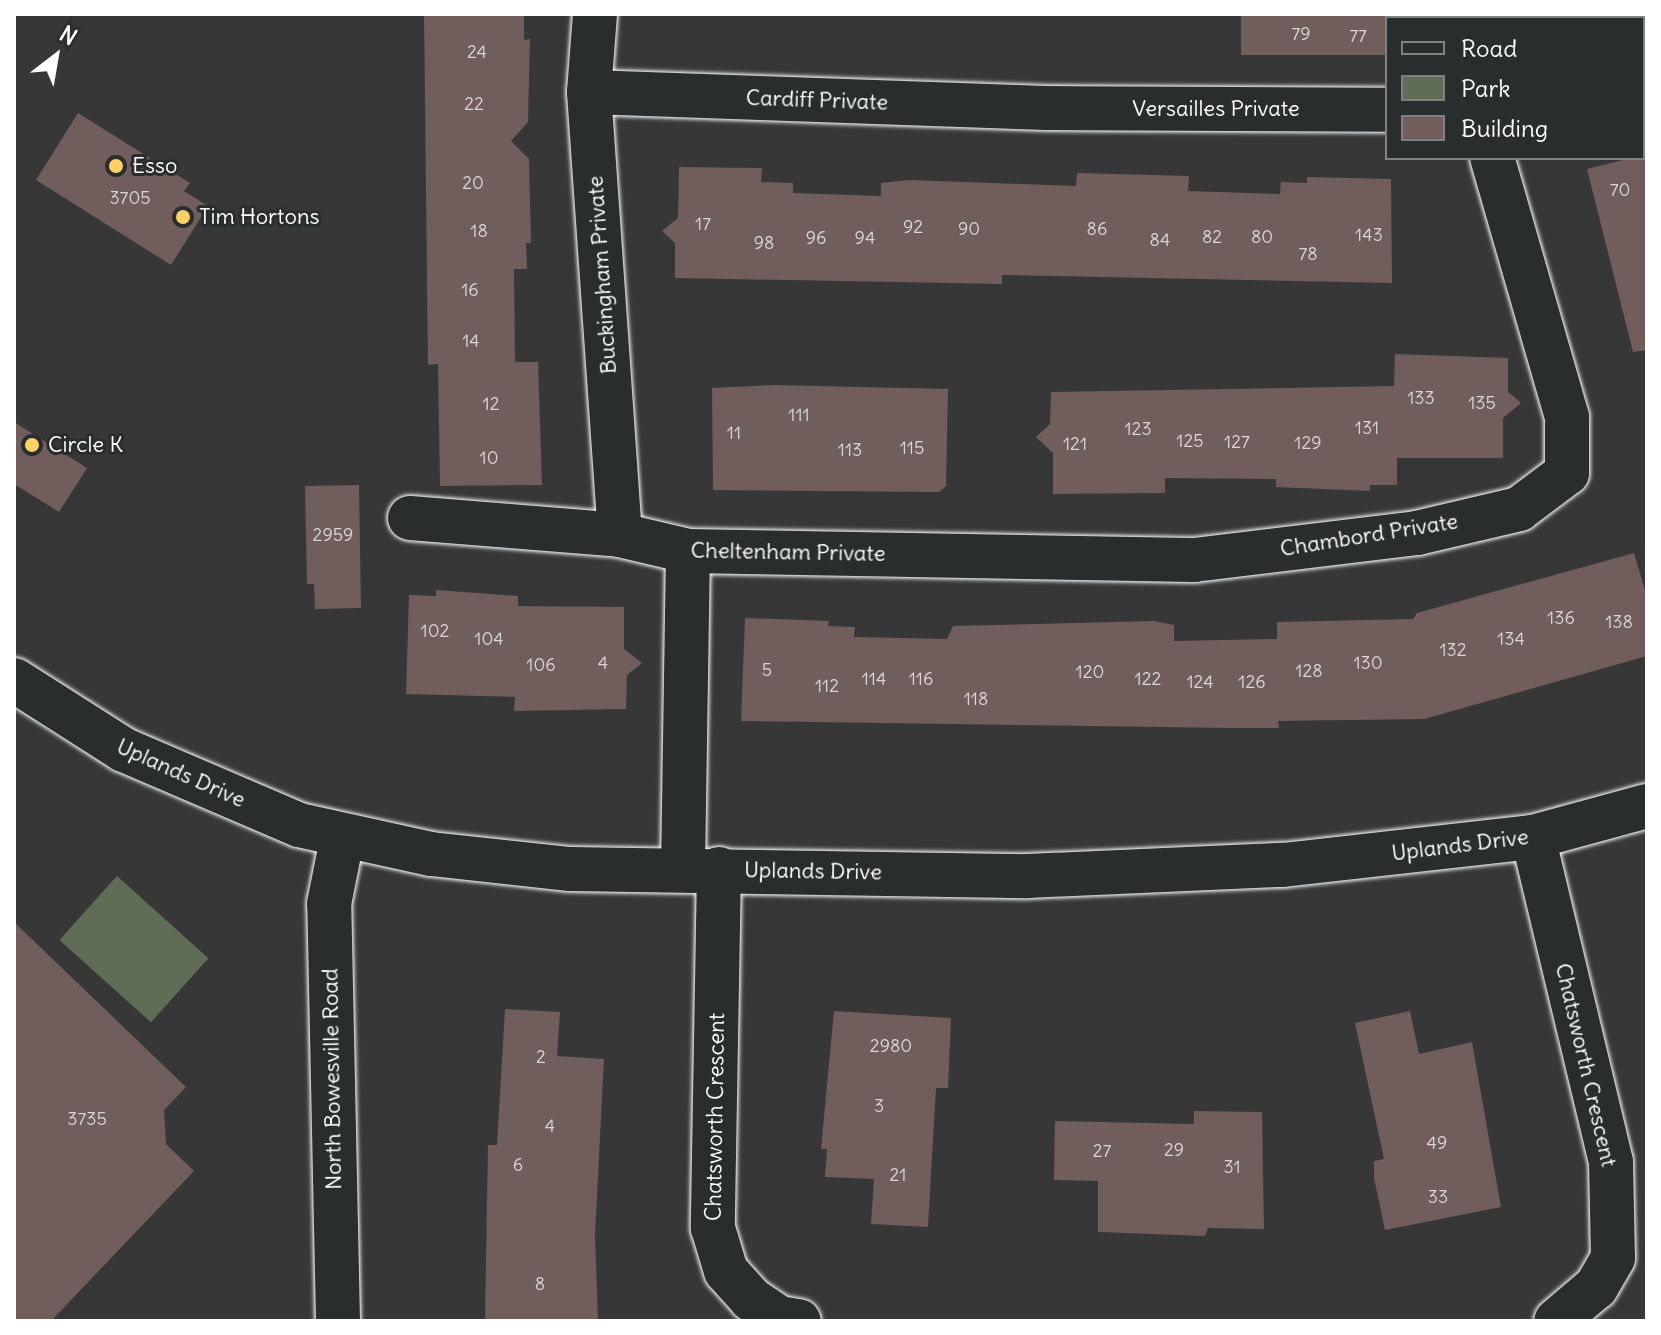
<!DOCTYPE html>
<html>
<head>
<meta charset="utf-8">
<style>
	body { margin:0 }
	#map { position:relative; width:1661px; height:1335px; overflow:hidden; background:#383737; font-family:Delius,sans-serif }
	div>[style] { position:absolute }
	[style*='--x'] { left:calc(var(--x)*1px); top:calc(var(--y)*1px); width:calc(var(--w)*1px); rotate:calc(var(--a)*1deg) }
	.green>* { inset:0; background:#5f6d56; transform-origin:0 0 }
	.building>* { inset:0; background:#705d5c; transform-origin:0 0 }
	.roads { filter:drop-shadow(0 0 2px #fff) drop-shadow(0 0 2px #fff) }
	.minor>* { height:44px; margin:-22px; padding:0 22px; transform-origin:22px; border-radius:22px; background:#2a2d2e }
	.tertiary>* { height:44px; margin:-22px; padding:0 22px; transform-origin:22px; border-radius:22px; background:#2a2d2e }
	.dots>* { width:22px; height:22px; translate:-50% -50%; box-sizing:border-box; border:4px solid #2a2d2e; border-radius:50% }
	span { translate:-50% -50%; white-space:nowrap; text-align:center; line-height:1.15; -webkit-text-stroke:6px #2a2d2e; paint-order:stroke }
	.number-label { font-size:18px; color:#dbd6d6 }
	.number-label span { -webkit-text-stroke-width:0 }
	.street-label { font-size:22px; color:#fff }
	.poi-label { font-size:22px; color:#fff }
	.left { translate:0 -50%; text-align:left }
	.frame { position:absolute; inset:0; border:16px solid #fff; pointer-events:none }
	.legend { position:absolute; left:1385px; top:16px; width:260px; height:144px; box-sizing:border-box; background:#2a2d2e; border:2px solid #7f8182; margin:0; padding:10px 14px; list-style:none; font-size:24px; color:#fff }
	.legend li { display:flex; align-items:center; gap:16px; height:40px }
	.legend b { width:40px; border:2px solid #7f8182 }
	.north { position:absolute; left:16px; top:16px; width:80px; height:80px; -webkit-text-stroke:6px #2a2d2e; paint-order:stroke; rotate:31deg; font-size:22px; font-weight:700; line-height:32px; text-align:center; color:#fff }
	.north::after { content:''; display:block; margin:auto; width:28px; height:36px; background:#fff; clip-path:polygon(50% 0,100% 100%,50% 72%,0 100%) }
</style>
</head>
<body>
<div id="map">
	<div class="green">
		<div style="left:117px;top:876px;width:123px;height:86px;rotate:42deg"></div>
	</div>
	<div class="building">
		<div style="clip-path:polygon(424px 14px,524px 14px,524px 40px,530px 39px,528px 122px,511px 141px,529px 159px,531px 243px,526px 243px,527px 269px,514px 269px,515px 362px,538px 362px,542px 485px,440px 486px,438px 364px,428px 365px)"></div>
		<div style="left:1241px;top:14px;width:146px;height:41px"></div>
		<div style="clip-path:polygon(78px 113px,190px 183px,184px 191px,208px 206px,171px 265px,36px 180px)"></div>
		<div style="clip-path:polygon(1647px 154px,1647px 350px,1633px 352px,1587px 169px)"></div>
		<div style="clip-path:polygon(679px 167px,762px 168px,761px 182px,793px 183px,793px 193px,881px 196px,881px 183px,909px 180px,1076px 186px,1077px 173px,1189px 176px,1188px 191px,1280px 194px,1281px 182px,1307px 183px,1307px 177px,1391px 179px,1392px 283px,1002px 275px,1002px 284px,675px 278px,675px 243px,662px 231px,678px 218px)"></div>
		<div style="clip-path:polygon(1395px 354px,1508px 358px,1508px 392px,1521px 403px,1503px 418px,1503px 458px,1397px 458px,1397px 485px,1370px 485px,1370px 491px,1276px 487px,1276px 479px,1165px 478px,1165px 493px,1053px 494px,1053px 453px,1036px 437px,1050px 424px,1051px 392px,1394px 386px)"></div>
		<div style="clip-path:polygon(774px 385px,948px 389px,946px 486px,939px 492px,713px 490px,712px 388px)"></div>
		<div style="clip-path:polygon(14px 422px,87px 468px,59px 512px,14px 484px)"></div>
		<div style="clip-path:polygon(359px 485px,361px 608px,315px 609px,314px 584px,307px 584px,305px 486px)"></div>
		<div style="clip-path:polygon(1634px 553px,1647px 597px,1647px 656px,1424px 719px,1278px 721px,1279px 728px,1233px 728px,741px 721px,745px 618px,829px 621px,828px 626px,855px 627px,854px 637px,947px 639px,953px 626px,1154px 621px,1174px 625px,1174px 641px,1277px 639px,1277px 622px,1413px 619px,1417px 613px)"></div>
		<div style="clip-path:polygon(436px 590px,518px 596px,518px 606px,624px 607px,624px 649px,642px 663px,627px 675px,626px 709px,514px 711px,515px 697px,406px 694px,409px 595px,436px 596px)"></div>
		<div style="clip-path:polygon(14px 922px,186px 1087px,164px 1110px,166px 1144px,194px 1171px,51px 1321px,14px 1321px)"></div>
		<div style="clip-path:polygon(505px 1009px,560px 1012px,557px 1056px,604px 1059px,595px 1235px,598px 1321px,485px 1321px,488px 1145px,497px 1145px)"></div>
		<div style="clip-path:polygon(834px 1011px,951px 1018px,948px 1088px,936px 1088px,928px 1227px,871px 1224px,874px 1179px,825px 1177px,827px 1149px,821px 1149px)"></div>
		<div style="clip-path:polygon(1410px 1011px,1419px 1054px,1472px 1042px,1501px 1207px,1385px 1230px,1374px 1178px,1374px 1161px,1384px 1159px,1355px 1023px)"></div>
		<div style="clip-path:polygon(1194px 1111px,1262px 1112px,1264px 1229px,1208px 1228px,1205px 1236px,1098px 1232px,1098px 1181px,1054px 1180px,1055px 1121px,1194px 1124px)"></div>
	</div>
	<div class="roads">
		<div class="minor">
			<div style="--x:595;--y:14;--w:78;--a:94.4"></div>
			<div style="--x:589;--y:92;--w:444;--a:86"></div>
			<div style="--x:1643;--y:63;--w:4;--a:-14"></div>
			<div style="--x:589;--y:92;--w:457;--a:2"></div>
			<div style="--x:1046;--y:108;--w:341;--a:0.3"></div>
			<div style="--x:410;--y:518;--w:211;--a:4.6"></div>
			<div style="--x:620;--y:535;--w:70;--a:13.2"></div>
			<div style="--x:688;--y:551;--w:506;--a:1.02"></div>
			<div style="--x:1194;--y:560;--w:225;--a:-6.9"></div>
			<div style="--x:1417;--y:533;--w:105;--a:-13.2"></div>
			<div style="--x:1519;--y:509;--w:60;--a:-36.9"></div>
			<div style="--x:1567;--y:473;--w:56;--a:-90"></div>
			<div style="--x:1567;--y:417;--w:270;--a:-106.1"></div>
			<div style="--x:1533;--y:837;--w:334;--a:76.5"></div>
			<div style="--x:1611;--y:1162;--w:96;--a:88.8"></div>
			<div style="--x:1613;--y:1258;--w:34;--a:120"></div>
			<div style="--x:1596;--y:1287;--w:52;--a:139.6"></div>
			<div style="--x:683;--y:869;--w:318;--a:-89.1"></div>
			<div style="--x:719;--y:869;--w:359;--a:91"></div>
			<div style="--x:713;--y:1228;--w:45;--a:73.2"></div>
			<div style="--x:726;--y:1271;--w:38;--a:48"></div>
			<div style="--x:751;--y:1299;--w:34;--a:34"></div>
			<div style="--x:779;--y:1318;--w:20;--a:9"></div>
			<div style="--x:338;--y:1321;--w:417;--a:-91.2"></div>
			<div style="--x:329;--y:904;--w:66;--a:-78.7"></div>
		</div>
		<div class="tertiary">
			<div style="--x:14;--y:680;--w:130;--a:32.5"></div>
			<div style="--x:124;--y:750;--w:190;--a:23.2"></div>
			<div style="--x:299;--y:825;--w:135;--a:12.4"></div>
			<div style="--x:431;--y:854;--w:140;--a:6.2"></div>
			<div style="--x:570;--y:869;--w:457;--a:0.9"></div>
			<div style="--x:1027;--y:876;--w:256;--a:-2.5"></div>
			<div style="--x:1283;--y:865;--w:252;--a:-6.4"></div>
			<div style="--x:1533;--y:837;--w:118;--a:-15.2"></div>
		</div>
	</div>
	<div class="dots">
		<div style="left:116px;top:166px;background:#ffd166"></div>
		<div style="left:183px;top:217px;background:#ffd166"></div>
		<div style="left:32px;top:445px;background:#ffd166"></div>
	</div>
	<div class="number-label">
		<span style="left:1301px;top:34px">79</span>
		<span style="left:1358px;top:36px">77</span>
		<span style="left:477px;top:52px">24</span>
		<span style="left:474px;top:104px">22</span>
		<span style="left:473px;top:183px">20</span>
		<span style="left:1620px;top:190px">70</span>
		<span style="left:130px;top:198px">3705</span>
		<span style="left:703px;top:224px">17</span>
		<span style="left:913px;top:227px">92</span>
		<span style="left:969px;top:229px">90</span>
		<span style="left:1097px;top:229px">86</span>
		<span style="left:479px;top:231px">18</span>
		<span style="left:1369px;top:235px">143</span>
		<span style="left:1212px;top:237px">82</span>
		<span style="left:1262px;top:237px">80</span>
		<span style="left:816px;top:238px">96</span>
		<span style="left:865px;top:238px">94</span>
		<span style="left:1160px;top:240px">84</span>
		<span style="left:764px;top:243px">98</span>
		<span style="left:1308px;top:254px">78</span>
		<span style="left:470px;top:290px">16</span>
		<span style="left:471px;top:341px">14</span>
		<span style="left:1421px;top:398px">133</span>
		<span style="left:1482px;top:403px">135</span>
		<span style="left:491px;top:404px">12</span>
		<span style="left:799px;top:415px">111</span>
		<span style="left:1367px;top:428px">131</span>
		<span style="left:1138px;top:429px">123</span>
		<span style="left:734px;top:433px">11</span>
		<span style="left:1190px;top:441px">125</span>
		<span style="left:1237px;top:442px">127</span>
		<span style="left:1308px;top:443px">129</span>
		<span style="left:1075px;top:444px">121</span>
		<span style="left:912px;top:448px">115</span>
		<span style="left:850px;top:450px">113</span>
		<span style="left:489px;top:458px">10</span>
		<span style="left:333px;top:535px">2959</span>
		<span style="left:1561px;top:618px">136</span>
		<span style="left:1619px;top:622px">138</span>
		<span style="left:435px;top:631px">102</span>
		<span style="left:489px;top:639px">104</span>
		<span style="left:1511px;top:639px">134</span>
		<span style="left:1453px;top:650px">132</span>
		<span style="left:603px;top:663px">4</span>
		<span style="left:1368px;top:663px">130</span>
		<span style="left:541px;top:665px">106</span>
		<span style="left:767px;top:670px">5</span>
		<span style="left:1309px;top:671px">128</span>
		<span style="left:1090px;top:672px">120</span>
		<span style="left:874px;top:679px">114</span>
		<span style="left:921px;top:679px">116</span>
		<span style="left:1148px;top:679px">122</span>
		<span style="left:1200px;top:682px">124</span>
		<span style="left:1252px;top:682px">126</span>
		<span style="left:827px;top:686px">112</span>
		<span style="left:976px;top:699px">118</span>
		<span style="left:891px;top:1046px">2980</span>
		<span style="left:541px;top:1057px">2</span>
		<span style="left:879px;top:1106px">3</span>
		<span style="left:87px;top:1119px">3735</span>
		<span style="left:550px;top:1126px">4</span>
		<span style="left:1437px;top:1143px">49</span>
		<span style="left:1174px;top:1150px">29</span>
		<span style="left:1102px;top:1151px">27</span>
		<span style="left:518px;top:1165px">6</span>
		<span style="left:1232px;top:1167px">31</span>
		<span style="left:898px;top:1175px">21</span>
		<span style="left:1438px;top:1197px">33</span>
		<span style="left:540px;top:1284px">8</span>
	</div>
	<div class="street-label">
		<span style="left:817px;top:100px;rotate:2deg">Cardiff Private</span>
		<span style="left:1216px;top:109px">Versailles Private</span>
		<span style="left:602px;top:275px;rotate:-94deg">Buckingham Private</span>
		<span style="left:1369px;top:535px;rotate:-9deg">Chambord Private</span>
		<span style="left:788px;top:552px;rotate:1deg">Cheltenham Private</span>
		<span style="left:181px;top:773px;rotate:24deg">Uplands Drive</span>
		<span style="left:1460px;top:845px;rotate:-7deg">Uplands Drive</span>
		<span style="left:813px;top:871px;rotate:1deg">Uplands Drive</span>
		<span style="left:1586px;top:1065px;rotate:77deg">Chatsworth Crescent</span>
		<span style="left:332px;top:1079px;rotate:-91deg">North Bowesville Road</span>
		<span style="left:715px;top:1117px;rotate:-89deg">Chatsworth Crescent</span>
	</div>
	<div class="poi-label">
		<span class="left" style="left:132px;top:166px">Esso</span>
		<span class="left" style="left:199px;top:217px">Tim Hortons</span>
		<span class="left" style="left:48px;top:445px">Circle K</span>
	</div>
	<div class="frame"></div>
	<ul class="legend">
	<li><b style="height:10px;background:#2a2d2e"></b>Road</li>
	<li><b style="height:22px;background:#5f6d56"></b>Park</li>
	<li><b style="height:22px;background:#705d5c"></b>Building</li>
	</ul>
	<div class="north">N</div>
</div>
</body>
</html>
